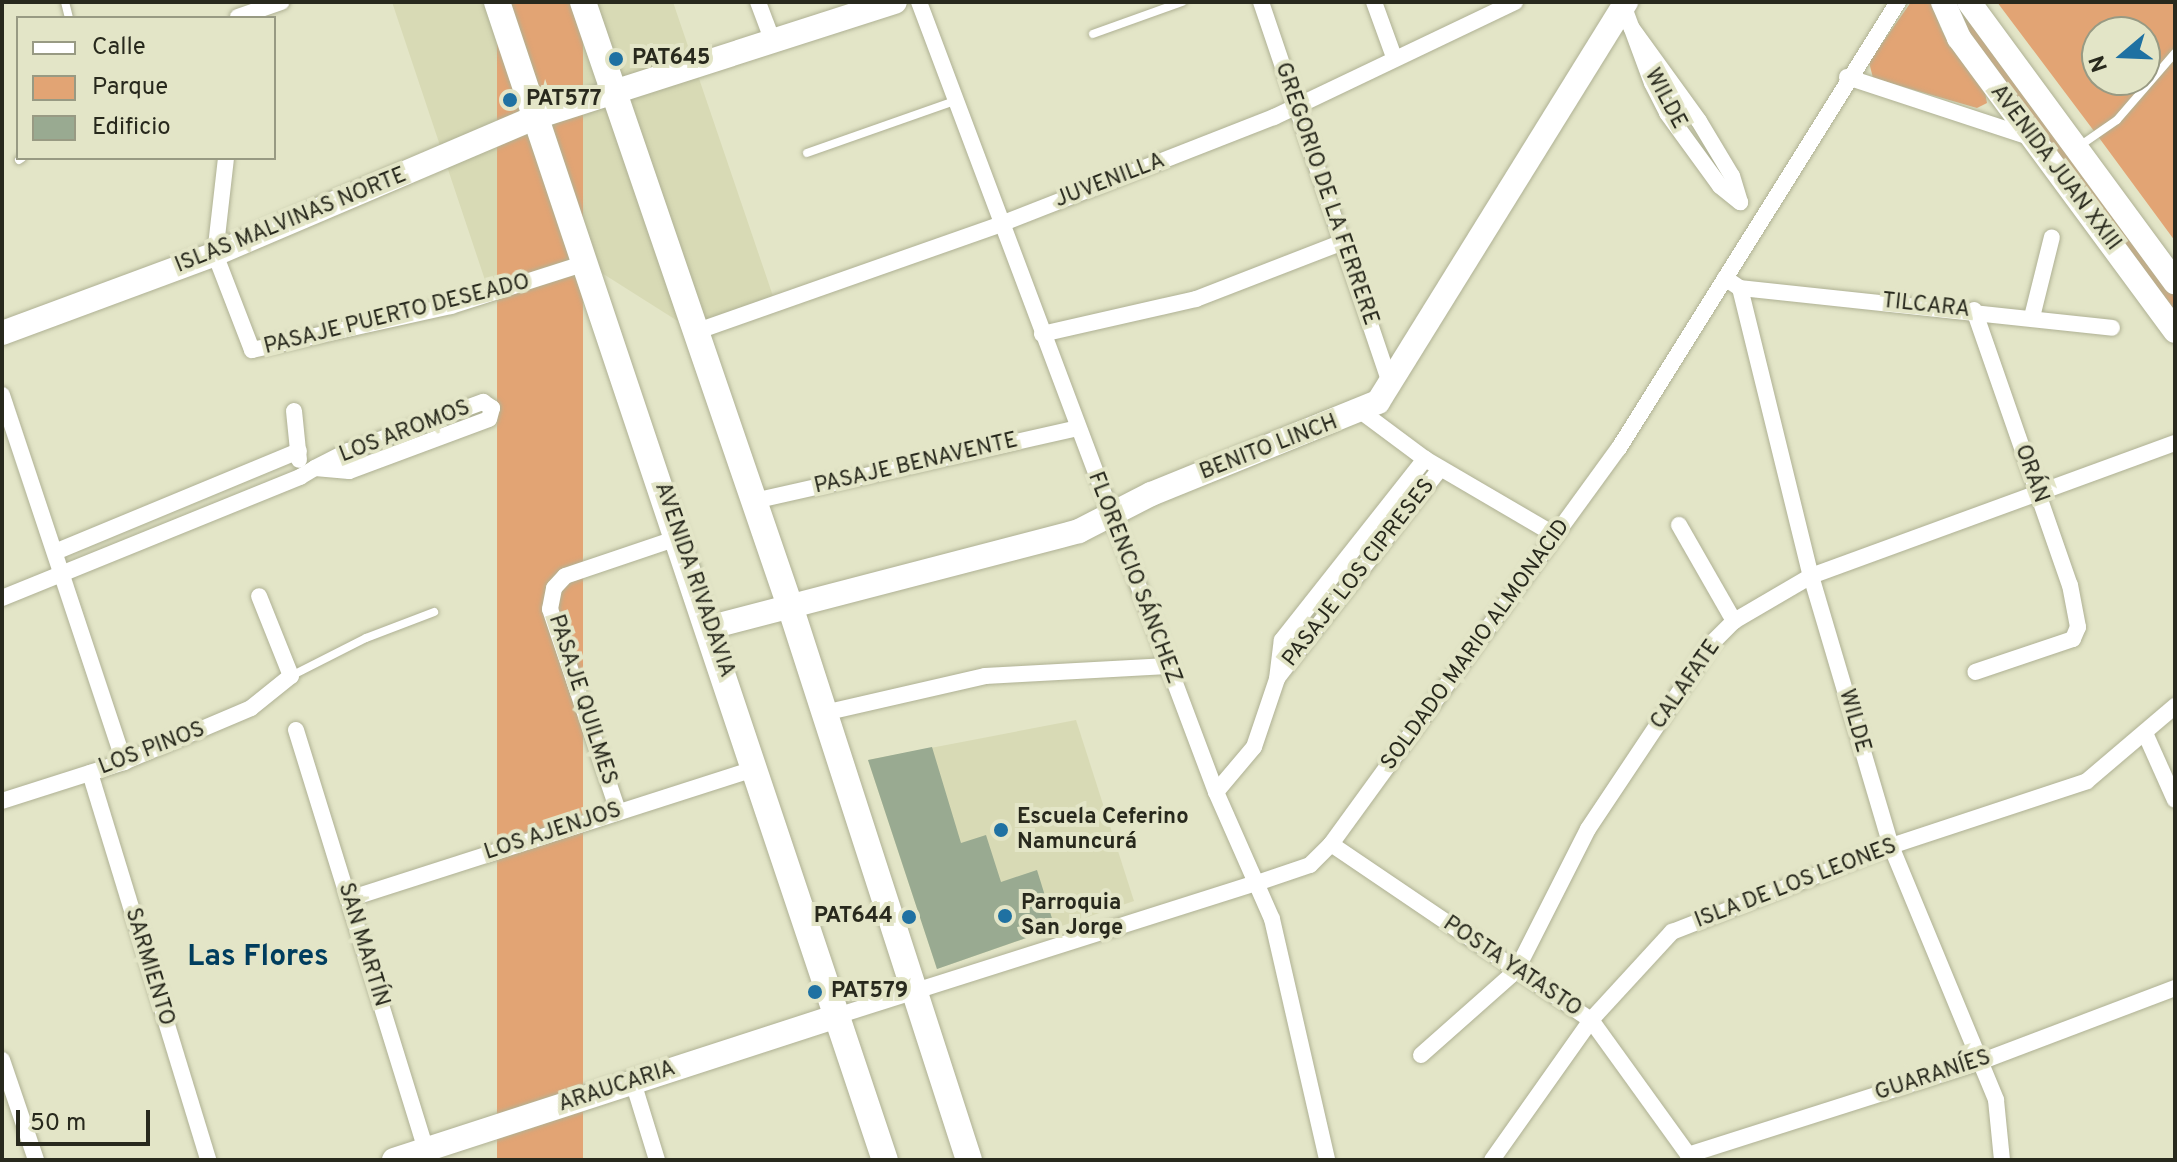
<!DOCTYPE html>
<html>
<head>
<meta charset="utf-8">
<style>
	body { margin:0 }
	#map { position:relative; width:2177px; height:1162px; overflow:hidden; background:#e3e5c7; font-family:Overpass,sans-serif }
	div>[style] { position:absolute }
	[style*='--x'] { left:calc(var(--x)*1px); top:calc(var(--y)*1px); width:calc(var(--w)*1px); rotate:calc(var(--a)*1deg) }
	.built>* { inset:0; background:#d8dab5 }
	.green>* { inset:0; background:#e2a474; transform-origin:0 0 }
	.building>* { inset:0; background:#99aa91 }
	.roads { filter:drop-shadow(0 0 2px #afb194) drop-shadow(0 0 2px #afb194) }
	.lane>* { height:8px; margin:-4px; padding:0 4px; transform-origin:4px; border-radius:4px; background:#fff }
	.street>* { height:16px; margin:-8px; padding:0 8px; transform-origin:8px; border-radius:8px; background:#fff }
	.secondary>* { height:24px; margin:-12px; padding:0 12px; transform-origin:12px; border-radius:12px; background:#fff }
	.primary>* { height:26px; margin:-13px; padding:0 13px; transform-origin:13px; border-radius:13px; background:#fff }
	.dots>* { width:22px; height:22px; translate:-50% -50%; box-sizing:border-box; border:4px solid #e3e5c7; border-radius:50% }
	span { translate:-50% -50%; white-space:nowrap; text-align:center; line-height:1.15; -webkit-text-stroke:8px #e3e5c7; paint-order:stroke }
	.poi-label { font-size:22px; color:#28291d; font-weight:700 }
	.left { translate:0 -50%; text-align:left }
	.right { translate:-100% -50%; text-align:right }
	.street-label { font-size:22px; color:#28291d }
	.district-label { font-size:30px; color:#003d5e; font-weight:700 }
	.frame { position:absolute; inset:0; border:4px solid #28291d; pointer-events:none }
	.legend { position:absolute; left:16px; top:16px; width:260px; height:144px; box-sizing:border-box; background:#e3e5c7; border:2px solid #989a83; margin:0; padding:10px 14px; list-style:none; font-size:24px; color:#28291d }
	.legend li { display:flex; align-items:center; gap:16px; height:40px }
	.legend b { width:40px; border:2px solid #989a83 }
	.north { position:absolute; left:2081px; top:16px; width:80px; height:80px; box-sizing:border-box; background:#e3e5c7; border:2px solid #989a83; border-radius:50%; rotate:251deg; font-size:22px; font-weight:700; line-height:32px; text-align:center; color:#28291d }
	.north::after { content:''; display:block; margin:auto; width:28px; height:36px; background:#1f71a2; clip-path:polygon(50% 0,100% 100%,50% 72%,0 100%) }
	.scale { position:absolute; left:16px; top:1110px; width:134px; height:36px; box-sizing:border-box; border:4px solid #28291d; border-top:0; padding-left:10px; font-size:24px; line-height:28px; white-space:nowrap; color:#28291d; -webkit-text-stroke:6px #e3e5c7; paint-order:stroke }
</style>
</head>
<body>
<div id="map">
	<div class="built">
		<div style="clip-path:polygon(392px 2px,673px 2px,776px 305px,695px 332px,586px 263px,490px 295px)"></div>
		<div style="clip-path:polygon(1076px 720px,1134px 901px,937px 969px,868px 760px)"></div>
	</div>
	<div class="green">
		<div style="left:497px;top:2px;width:86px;height:1221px"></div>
		<div style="clip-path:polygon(1911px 2px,1931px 2px,1942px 31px,1985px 92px,1987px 103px,1977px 108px,1873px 78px,1869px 62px)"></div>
		<div style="clip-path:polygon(1943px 2px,1969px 2px,2175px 282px,2175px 331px)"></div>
		<div style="clip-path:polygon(evenodd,1997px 2px,2175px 2px,2175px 241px,2097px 135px,1997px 2px,2097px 32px,2145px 32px,2145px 80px,2097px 80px,2097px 32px)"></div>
	</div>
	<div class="building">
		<div style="clip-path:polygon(932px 747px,961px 843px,986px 835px,1001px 882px,1037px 870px,1055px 928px,937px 969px,868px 760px)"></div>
	</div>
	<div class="roads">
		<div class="lane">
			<div style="--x:65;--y:2;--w:16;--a:76"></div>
			<div style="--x:1093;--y:34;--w:95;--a:-19.8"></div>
			<div style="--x:2078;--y:147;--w:47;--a:-34.7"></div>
			<div style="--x:2117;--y:120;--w:89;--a:-49.1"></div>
			<div style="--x:807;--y:153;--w:157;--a:-19.4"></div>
			<div style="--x:19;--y:160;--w:4;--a:-34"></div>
			<div style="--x:291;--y:676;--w:84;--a:-26.9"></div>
			<div style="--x:366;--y:638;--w:73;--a:-20.9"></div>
		</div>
		<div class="street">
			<div style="--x:758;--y:2;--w:43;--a:69.4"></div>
			<div style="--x:919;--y:2;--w:844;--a:69.4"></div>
			<div style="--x:1216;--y:792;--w:139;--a:66.2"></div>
			<div style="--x:1272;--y:919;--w:247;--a:77.1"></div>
			<div style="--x:1261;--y:2;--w:404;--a:71.3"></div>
			<div style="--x:1374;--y:2;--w:59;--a:70"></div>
			<div style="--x:1622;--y:2;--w:86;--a:69.7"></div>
			<div style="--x:1652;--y:83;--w:34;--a:63"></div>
			<div style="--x:1667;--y:113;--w:90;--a:54"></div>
			<div style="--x:1720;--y:186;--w:26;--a:39"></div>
			<div style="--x:1740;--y:202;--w:27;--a:-107"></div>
			<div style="--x:1732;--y:176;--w:64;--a:-121"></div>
			<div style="--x:1699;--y:121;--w:116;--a:-125.9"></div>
			<div style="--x:238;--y:17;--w:46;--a:-19.2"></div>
			<div style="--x:1847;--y:77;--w:195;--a:18.2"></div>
			<div style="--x:226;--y:158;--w:97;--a:96.5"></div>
			<div style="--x:215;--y:254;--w:103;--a:68.9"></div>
			<div style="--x:252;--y:350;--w:204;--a:-12.5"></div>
			<div style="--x:451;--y:306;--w:142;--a:-17.7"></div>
			<div style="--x:1725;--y:278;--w:18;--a:34"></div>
			<div style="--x:1740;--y:288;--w:297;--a:76.2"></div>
			<div style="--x:1811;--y:576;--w:282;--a:73.5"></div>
			<div style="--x:1891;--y:846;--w:275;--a:67.5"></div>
			<div style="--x:1996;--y:1100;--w:60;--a:84.3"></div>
			<div style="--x:1740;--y:288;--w:374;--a:6.1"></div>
			<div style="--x:1974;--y:310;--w:291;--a:70.8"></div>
			<div style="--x:2070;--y:585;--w:43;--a:79.2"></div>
			<div style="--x:2078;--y:627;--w:13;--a:113"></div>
			<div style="--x:2073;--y:639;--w:103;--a:161.4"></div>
			<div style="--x:2032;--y:317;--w:82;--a:-76"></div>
			<div style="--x:695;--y:332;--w:324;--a:-19.4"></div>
			<div style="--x:1001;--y:224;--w:293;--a:-21.4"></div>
			<div style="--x:1274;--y:117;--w:267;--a:-25.5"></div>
			<div style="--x:1042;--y:334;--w:158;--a:-12.8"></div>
			<div style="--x:1196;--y:299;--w:158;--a:-21.2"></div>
			<div style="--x:2;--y:395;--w:387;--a:71.6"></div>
			<div style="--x:294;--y:411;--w:49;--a:84.2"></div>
			<div style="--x:1362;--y:412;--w:79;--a:36.7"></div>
			<div style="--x:1425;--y:459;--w:151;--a:30.3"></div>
			<div style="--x:754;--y:501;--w:331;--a:-12.7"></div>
			<div style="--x:1679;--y:525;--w:111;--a:60.2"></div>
			<div style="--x:55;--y:552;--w:264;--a:-22.5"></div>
			<div style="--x:2;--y:598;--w:322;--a:-22.1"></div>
			<div style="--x:300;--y:477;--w:17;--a:-31"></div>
			<div style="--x:315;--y:468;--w:38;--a:-27"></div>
			<div style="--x:349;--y:451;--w:143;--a:-20.1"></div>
			<div style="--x:483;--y:402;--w:11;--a:34"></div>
			<div style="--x:492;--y:408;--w:11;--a:105"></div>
			<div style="--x:489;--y:419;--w:149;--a:159.6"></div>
			<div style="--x:349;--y:471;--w:34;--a:-175"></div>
			<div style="--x:1278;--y:677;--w:264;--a:-52.1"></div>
			<div style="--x:824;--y:713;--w:165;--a:-12.9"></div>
			<div style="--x:985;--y:676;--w:183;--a:-3.1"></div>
			<div style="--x:296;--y:730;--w:447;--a:72.8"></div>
			<div style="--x:2145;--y:733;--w:73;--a:65.9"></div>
			<div style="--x:90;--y:773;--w:405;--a:73"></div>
			<div style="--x:1216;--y:792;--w:59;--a:-49.8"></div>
			<div style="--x:1254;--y:747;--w:72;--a:-71.3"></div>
			<div style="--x:1277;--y:679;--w:39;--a:-83"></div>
			<div style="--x:1282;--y:640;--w:231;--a:-51.7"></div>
			<div style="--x:2;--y:801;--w:128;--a:-17.7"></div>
			<div style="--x:124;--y:762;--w:138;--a:-23"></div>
			<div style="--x:251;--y:708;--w:51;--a:-38.7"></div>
			<div style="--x:291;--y:676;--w:86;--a:-111.8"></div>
			<div style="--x:618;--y:811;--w:213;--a:-108.6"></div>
			<div style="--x:550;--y:609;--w:21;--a:-79"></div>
			<div style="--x:554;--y:588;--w:16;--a:-47"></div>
			<div style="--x:565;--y:576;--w:121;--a:-18.7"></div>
			<div style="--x:1331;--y:844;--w:314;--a:34.1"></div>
			<div style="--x:1591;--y:1020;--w:173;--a:54.2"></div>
			<div style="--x:349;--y:899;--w:429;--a:-17.8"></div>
			<div style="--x:840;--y:1015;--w:437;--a:-17.6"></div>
			<div style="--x:1257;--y:883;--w:56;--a:-18.8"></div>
			<div style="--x:1310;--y:865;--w:30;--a:-45"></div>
			<div style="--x:1331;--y:844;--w:490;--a:-54"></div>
			<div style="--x:1619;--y:448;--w:526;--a:-57.97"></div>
			<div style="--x:1421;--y:1055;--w:127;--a:-41.5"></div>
			<div style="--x:1516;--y:971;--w:159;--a:-63.1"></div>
			<div style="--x:1588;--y:829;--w:224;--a:-56.3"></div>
			<div style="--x:1712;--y:643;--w:31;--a:-45"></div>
			<div style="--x:1734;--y:621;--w:89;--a:-30.3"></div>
			<div style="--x:1811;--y:576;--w:388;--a:-20.1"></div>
			<div style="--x:2;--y:1060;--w:106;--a:71.2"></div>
			<div style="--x:633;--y:1082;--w:82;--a:72.9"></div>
			<div style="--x:1688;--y:1155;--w:306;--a:-17.7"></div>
			<div style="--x:1980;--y:1062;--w:209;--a:-20.8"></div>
			<div style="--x:1492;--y:1160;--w:171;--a:-54.7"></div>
			<div style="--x:1591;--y:1020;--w:120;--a:-47.4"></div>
			<div style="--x:1672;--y:932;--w:235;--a:-21.4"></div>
			<div style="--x:1891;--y:846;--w:206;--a:-18.3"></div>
			<div style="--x:2087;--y:781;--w:116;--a:-40.4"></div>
		</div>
		<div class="secondary">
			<div style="--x:1943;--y:2;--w:39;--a:66"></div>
			<div style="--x:1959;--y:38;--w:364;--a:53.6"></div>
			<div style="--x:1969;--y:2;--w:348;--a:53.7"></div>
			<div style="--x:2;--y:333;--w:227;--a:-20.3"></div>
			<div style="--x:215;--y:254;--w:349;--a:-23.1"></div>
			<div style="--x:536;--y:117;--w:377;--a:-17.8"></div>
			<div style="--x:711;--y:627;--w:380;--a:-14.6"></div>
			<div style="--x:1079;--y:531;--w:81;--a:-27.2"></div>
			<div style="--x:1151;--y:494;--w:245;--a:-22.1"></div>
			<div style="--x:1378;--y:402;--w:471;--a:-58.2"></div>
			<div style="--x:394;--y:1160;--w:469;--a:-18"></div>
		</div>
		<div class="primary">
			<div style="--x:497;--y:2;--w:1221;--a:71.48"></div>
			<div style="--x:583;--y:2;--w:635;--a:71.08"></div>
			<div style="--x:789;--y:603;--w:585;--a:72.09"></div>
		</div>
	</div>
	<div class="dots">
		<div style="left:616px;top:59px;background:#1f71a2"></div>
		<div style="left:510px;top:100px;background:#1f71a2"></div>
		<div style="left:1001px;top:830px;background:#1f71a2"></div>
		<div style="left:1005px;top:916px;background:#1f71a2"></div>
		<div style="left:909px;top:917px;background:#1f71a2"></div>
		<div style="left:815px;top:992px;background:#1f71a2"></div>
	</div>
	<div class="poi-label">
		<span class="left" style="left:632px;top:59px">PAT645</span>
		<span class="left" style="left:526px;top:100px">PAT577</span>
		<span class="left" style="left:1017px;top:830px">Escuela Ceferino<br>Namuncurá</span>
		<span class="left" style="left:1021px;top:916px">Parroquia<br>San Jorge</span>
		<span class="right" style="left:893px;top:917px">PAT644</span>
		<span class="left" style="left:831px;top:992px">PAT579</span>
	</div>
	<div class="street-label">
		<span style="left:1665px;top:99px;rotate:62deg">WILDE</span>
		<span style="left:2055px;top:168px;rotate:53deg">AVENIDA JUAN XXIII</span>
		<span style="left:1110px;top:181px;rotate:-21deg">JUVENILLA</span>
		<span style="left:1326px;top:194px;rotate:71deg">GREGORIO DE LA FERRERE</span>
		<span style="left:291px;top:221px;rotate:-22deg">ISLAS MALVINAS NORTE</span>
		<span style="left:1926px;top:306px;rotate:6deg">TILCARA</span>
		<span style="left:397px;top:315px;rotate:-14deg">PASAJE PUERTO DESEADO</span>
		<span style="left:405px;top:432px;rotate:-21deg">LOS AROMOS</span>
		<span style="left:1269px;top:448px;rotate:-21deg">BENITO LINCH</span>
		<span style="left:916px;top:464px;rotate:-13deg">PASAJE BENAVENTE</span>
		<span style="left:2031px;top:474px;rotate:70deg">ORÁN</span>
		<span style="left:1359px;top:573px;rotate:-52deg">PASAJE LOS CIPRESES</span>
		<span style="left:1134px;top:578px;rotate:69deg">FLORENCIO SÁNCHEZ</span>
		<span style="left:694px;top:580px;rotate:71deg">AVENIDA RIVADAVIA</span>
		<span style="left:1476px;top:645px;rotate:-54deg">SOLDADO MARIO ALMONACID</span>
		<span style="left:1686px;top:685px;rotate:-55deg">CALAFATE</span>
		<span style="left:582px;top:700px;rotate:72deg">PASAJE QUILMES</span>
		<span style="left:1854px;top:721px;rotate:74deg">WILDE</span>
		<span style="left:152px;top:749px;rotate:-21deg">LOS PINOS</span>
		<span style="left:553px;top:832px;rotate:-18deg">LOS AJENJOS</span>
		<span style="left:1796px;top:884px;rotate:-21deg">ISLA DE LOS LEONES</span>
		<span style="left:363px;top:945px;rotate:73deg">SAN MARTÍN</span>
		<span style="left:149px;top:967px;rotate:73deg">SARMIENTO</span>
		<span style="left:1512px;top:967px;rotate:34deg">POSTA YATASTO</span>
		<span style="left:1933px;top:1076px;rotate:-18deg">GUARANÍES</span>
		<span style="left:617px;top:1087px;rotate:-18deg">ARAUCARIA</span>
	</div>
	<div class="district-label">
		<span style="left:258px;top:958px">Las Flores</span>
	</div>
	<div class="frame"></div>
	<ul class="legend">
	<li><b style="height:10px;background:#fff"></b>Calle</li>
	<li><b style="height:22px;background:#e2a474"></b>Parque</li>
	<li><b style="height:22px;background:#99aa91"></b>Edificio</li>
	</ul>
	<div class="north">N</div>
	<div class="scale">50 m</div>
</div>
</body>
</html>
